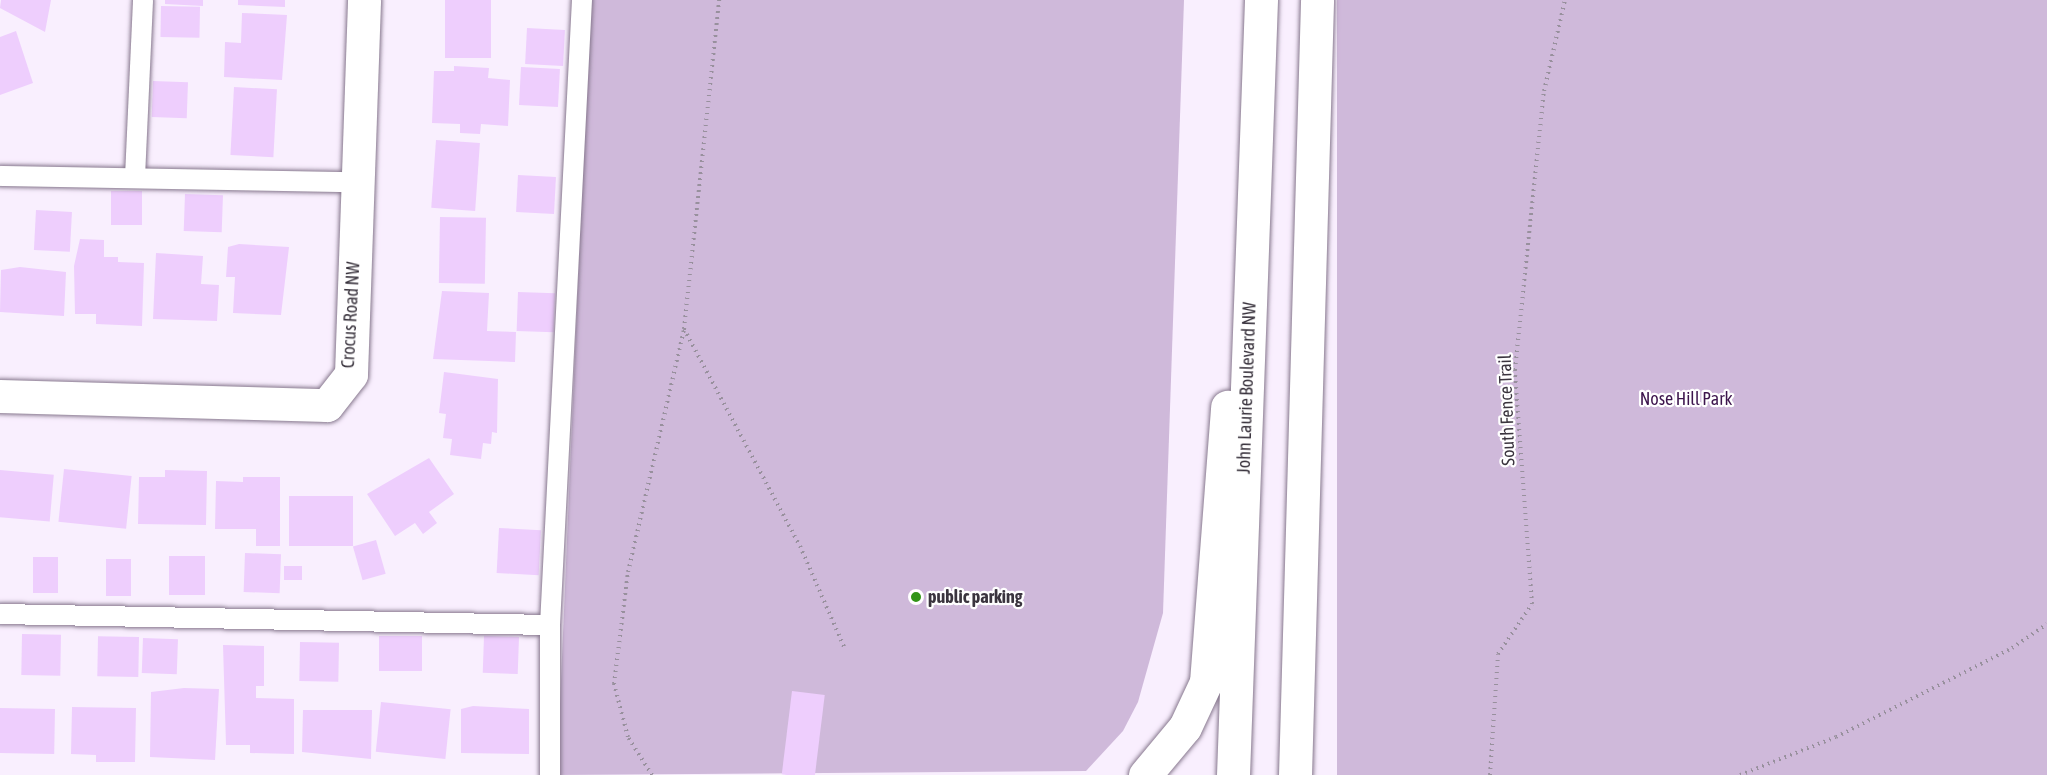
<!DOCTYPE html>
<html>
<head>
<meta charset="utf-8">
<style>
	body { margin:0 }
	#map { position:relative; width:2047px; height:775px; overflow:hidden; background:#f9effe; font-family:"Asap Condensed",sans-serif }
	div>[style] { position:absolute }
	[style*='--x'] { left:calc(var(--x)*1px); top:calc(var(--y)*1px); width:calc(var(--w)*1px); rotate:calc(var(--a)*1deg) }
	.green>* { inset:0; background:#cfb9da; transform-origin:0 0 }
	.building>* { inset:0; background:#eecefd; transform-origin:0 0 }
	.path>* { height:4px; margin-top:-2px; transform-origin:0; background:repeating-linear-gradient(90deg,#98909d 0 1.5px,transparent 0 6px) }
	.roads { filter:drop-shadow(0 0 2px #87788e) drop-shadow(0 0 2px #87788e) }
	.service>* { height:20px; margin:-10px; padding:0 10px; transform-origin:10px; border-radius:10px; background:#fff }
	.minor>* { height:33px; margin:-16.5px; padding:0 16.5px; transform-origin:16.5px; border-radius:16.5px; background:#fff }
	.primary>* { height:33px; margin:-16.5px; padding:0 16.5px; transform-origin:16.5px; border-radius:16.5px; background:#fff }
	.dots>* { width:16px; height:16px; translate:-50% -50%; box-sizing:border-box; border:3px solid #fff; border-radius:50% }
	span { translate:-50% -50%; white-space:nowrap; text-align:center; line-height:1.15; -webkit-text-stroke:4.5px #fff; paint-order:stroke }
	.street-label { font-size:18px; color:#3a343e }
	.park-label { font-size:18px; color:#3d154d }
	.poi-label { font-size:18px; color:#3a343e; font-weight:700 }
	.left { translate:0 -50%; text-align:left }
</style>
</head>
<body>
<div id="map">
	<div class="green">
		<div style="clip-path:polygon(590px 0,1184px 0,1163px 613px,1138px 702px,1123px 731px,1086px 771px,557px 775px)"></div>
		<div style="left:1337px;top:0;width:710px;height:775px"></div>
	</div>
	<div class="building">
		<div style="clip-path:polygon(1px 0,51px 0,45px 32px,0 8px)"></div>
		<div style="clip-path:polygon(165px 0,203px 0,203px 6px,165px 4px)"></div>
		<div style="clip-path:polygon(238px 0,285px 0,285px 7px,238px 5px)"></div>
		<div style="left:445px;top:0;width:46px;height:58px"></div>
		<div style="left:161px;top:6px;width:39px;height:31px;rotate:1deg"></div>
		<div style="clip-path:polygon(242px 13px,287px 15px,282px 80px,224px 77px,225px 42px,241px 43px)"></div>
		<div style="left:527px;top:28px;width:38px;height:36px;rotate:3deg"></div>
		<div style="clip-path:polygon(16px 31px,33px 83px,0 95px,0 37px)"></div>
		<div style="clip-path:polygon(454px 66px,489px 68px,488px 78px,510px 80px,508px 126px,481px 124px,480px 134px,460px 133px,460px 124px,432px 123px,434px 71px,454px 71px)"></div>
		<div style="left:521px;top:67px;width:39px;height:38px;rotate:3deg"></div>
		<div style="left:153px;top:81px;width:35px;height:36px;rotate:2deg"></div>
		<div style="left:234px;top:87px;width:43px;height:68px;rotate:3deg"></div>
		<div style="left:436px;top:140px;width:44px;height:68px;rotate:4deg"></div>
		<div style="left:518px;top:175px;width:38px;height:37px;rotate:3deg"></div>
		<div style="left:111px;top:191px;width:31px;height:34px"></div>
		<div style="left:185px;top:194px;width:38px;height:37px;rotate:2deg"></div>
		<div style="left:36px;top:210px;width:36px;height:40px;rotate:3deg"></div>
		<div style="left:440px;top:217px;width:46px;height:66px;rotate:1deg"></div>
		<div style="clip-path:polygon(80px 239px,104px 240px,104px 257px,118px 257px,118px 262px,144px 263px,142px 326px,96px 324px,96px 314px,75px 314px,74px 266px)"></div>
		<div style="clip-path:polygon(239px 244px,289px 247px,281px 315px,233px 313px,235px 277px,226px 277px,228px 247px)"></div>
		<div style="clip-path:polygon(156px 253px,203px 256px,201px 284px,219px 285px,217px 321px,153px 319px)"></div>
		<div style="clip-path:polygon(20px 267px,66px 272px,64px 316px,0 312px,1px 270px)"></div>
		<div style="clip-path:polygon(442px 291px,489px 293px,487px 331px,516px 332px,515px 362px,433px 359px)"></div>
		<div style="left:518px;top:292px;width:37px;height:39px;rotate:2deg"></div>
		<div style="clip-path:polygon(444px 372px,498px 379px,497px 433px,492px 432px,491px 444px,483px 443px,481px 459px,450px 455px,452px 439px,443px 438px,446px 414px,439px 413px)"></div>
		<div style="clip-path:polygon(429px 458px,454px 494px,429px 512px,437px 523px,423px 534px,415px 523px,395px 536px,367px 494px)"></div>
		<div style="left:64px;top:469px;width:68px;height:53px;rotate:6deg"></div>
		<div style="left:0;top:470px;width:54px;height:47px;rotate:5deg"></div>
		<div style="clip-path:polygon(165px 470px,207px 471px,206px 525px,138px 524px,139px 477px,165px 477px)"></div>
		<div style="clip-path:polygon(243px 477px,280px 477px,280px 546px,256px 546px,256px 529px,215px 529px,216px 481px,243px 482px)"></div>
		<div style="left:289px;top:496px;width:64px;height:50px"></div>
		<div style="left:499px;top:528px;width:42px;height:45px;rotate:3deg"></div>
		<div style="left:376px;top:540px;width:35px;height:24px;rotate:74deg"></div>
		<div style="left:245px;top:553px;width:36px;height:39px;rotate:2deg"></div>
		<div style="left:169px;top:556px;width:36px;height:39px"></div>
		<div style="left:33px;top:557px;width:25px;height:36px"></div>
		<div style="left:106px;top:559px;width:25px;height:37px"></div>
		<div style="left:302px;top:566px;width:14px;height:18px;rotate:90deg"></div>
		<div style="left:22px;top:634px;width:39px;height:41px;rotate:1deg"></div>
		<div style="left:379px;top:636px;width:43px;height:35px"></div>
		<div style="left:139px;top:637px;width:40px;height:41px;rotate:91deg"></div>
		<div style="left:519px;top:637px;width:37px;height:35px;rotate:92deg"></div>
		<div style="left:143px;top:638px;width:35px;height:35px;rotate:2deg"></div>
		<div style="left:300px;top:642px;width:39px;height:39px;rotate:1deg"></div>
		<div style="clip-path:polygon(223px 645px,264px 646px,264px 686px,256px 686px,256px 698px,294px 699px,294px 754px,250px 753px,250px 745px,226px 745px)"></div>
		<div style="clip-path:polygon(184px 688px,219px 689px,215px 760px,150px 757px,151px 692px)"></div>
		<div style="left:792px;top:691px;width:33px;height:84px;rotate:7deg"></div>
		<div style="left:381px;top:702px;width:70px;height:50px;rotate:6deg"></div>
		<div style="clip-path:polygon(473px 706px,529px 709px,529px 754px,461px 753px,461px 709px)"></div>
		<div style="clip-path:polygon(72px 707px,136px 708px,135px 762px,96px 762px,96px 755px,71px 754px)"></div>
		<div style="left:0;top:708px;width:55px;height:45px;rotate:1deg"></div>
		<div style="clip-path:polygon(303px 710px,372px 710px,371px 759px,302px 752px)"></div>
	</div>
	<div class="path">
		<div style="--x:684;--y:329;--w:246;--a:61.9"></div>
		<div style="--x:800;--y:546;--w:112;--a:66.4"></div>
		<div style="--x:652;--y:775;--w:45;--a:-122.3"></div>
		<div style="--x:628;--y:737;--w:55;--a:-104.8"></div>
		<div style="--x:614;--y:684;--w:113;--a:-82.9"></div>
		<div style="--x:628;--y:572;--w:249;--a:-77"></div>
		<div style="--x:684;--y:329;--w:331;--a:-83.9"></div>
		<div style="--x:1490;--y:775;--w:121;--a:-86.2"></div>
		<div style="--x:1498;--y:654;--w:60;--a:-55.8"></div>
		<div style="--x:1532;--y:604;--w:235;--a:-94.2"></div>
		<div style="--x:1515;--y:370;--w:281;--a:-84.1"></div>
		<div style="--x:1544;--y:91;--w:93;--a:-77"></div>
		<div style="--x:1740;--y:775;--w:103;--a:-21.6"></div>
		<div style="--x:1836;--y:737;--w:197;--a:-26.8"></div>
		<div style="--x:2012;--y:648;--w:42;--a:-34.4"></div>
	</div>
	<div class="roads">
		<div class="service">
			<div style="--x:0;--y:176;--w:357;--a:1"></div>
			<div style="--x:135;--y:177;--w:177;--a:-87.4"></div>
			<div style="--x:0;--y:614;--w:550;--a:1.15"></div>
			<div style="--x:550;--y:775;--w:150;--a:-90"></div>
			<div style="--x:550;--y:625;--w:626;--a:-87.07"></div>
		</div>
		<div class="minor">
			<div style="--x:0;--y:396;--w:327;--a:1.6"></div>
			<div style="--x:327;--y:405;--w:39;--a:-52"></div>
			<div style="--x:351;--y:374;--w:374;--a:-88"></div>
		</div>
		<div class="primary">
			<div style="--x:1145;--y:775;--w:62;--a:-50.2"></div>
			<div style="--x:1185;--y:727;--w:50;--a:-65"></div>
			<div style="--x:1206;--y:682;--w:276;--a:-85.6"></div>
			<div style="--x:1233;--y:775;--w:776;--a:-87.93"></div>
			<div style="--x:1295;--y:775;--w:775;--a:-88.37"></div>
		</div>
	</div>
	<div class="dots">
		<div style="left:916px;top:597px;background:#319416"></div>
	</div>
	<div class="street-label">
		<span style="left:351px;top:315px;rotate:-87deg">Crocus Road NW</span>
		<span style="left:1247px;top:388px;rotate:-88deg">John Laurie Boulevard NW</span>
		<span style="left:1507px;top:410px;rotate:-92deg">South Fence Trail</span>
	</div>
	<div class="park-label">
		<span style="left:1686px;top:399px">Nose Hill Park</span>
	</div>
	<div class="poi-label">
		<span class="left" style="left:928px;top:597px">public parking</span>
	</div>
</div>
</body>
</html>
